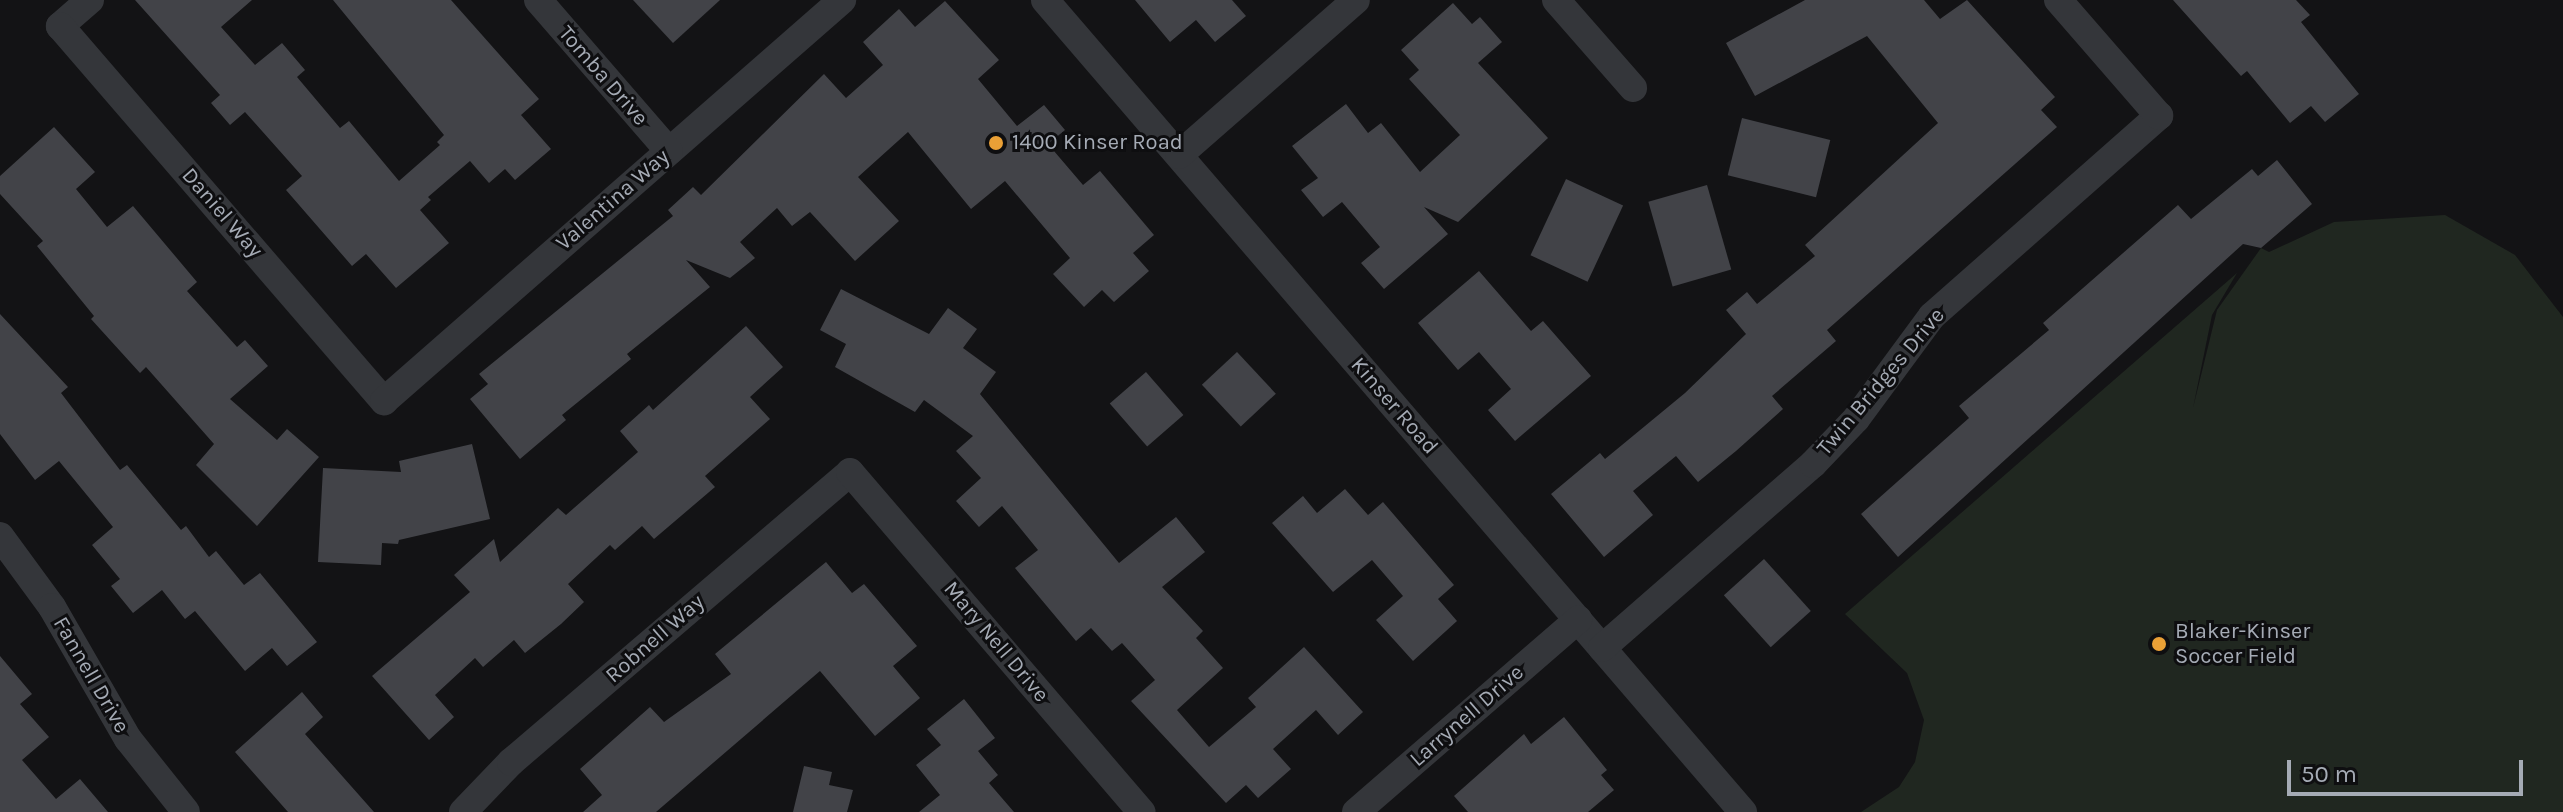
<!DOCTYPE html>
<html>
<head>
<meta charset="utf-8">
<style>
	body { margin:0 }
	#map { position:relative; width:2563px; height:812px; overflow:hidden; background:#131315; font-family:Karla,sans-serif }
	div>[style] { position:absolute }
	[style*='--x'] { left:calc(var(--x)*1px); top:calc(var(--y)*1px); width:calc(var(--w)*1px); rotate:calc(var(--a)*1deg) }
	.green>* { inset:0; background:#202720 }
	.building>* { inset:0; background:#424348; transform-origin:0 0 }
	.minor>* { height:28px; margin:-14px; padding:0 14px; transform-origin:14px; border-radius:14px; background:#34363a }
	.dots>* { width:22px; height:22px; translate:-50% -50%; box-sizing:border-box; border:4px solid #0e0e10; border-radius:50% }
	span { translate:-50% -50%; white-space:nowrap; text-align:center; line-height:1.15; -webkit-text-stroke:6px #0e0e10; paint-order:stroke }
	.street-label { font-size:22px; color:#a5abb5 }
	.poi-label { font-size:22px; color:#a5abb5 }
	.left { translate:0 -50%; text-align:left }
	.scale { position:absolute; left:2287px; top:760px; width:236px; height:36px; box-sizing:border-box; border:4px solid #a5abb5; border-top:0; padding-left:10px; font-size:24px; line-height:28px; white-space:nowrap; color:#a5abb5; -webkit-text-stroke:6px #0e0e10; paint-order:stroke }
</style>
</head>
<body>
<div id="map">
	<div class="green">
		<div style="clip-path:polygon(2445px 215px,2515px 255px,2563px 317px,2563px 812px,1861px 812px,1899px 787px,1915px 762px,1924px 720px,1907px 673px,1845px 614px,2237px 273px,2212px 315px,2193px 408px,2217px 310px,2261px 248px,2269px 252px,2334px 222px)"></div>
	</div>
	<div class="building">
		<div style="clip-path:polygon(135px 0,252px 0,221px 27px,255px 65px,282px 43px,305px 70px,297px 77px,340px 128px,349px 121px,399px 181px,440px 145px,437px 142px,444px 135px,333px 0,451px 0,539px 99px,521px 115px,551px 149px,515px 180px,505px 169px,489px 183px,470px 161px,428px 197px,431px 200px,420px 210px,449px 243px,396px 288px,366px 254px,352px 266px,286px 190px,302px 176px,245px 112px,230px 125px,211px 103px,220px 95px)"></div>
		<div style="clip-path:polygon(633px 0,720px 0,673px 43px)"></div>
		<div style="clip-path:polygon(1135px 0,1232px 0,1246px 16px,1215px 42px,1196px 20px,1170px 42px)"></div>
		<div style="clip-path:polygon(1805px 0,1924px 0,1940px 19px,1967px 0,2055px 97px,2041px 110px,2057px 127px,1827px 330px,1836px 341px,1772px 396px,1783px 409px,1736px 451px,1698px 482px,1676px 456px,1633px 491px,1653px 515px,1604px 557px,1551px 494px,1600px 453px,1605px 459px,1685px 393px,1746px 334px,1726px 310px,1747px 292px,1757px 304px,1815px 256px,1805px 245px,1938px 123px,1867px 36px,1755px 96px,1726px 43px)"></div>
		<div style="clip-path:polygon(2173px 0,2296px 0,2310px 15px,2301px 22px,2359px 94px,2325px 122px,2311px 106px,2290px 123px,2247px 71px,2241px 76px)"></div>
		<div style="clip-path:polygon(945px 1px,999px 60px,978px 79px,1017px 126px,1044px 105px,1065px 130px,1048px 144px,1083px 185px,1100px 171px,1154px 235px,1133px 253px,1149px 271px,1114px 302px,1102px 290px,1084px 307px,1053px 274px,1070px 258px,1005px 181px,971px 209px,908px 132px,858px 177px,899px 221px,855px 261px,810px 212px,792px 226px,777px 208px,740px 242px,755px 258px,730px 278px,686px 260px,710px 287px,627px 354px,631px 359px,562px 415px,566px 420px,520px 459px,470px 399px,488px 384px,479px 374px,673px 216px,668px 210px,693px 187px,701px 195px,824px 74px,846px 98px,883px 65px,863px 42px,899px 9px,915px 27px)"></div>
		<div style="clip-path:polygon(1453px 3px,1472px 24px,1480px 17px,1502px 42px,1478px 63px,1548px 138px,1458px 222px,1424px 207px,1448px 234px,1384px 289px,1361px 263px,1380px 247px,1342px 202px,1323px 217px,1301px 190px,1318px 178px,1292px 146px,1346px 104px,1368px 133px,1381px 123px,1420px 172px,1460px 135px,1409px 79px,1419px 70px,1401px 50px)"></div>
		<div style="left:1742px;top:118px;width:91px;height:59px;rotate:14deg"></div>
		<div style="clip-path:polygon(54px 127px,95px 172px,76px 189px,107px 227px,133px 206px,197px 282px,187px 291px,237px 347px,245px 340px,268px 366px,230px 399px,277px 440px,287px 429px,319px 457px,257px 526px,196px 465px,214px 444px,146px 367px,140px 373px,91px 319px,94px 316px,37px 246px,43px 241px,0 194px,0 176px)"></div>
		<div style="clip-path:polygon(2277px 160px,2312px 204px,2261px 248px,2243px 244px,1898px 557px,1861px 514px,1969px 418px,1959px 406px,2049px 330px,2043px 323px,2178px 205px,2191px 219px,2252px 169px,2258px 176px)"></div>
		<div style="left:1566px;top:179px;width:63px;height:84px;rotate:25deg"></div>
		<div style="left:1707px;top:185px;width:88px;height:61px;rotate:74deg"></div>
		<div style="clip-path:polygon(1479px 271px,1531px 331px,1543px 321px,1591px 376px,1515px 441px,1488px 410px,1511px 389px,1479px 352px,1458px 370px,1418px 323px)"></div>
		<div style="clip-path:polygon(841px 289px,929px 334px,948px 308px,977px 329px,963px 348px,996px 372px,980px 394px,1119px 563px,1176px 517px,1205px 552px,1162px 587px,1203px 631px,1196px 638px,1223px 668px,1177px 710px,1209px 747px,1256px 707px,1248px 698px,1304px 647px,1363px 712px,1338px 735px,1316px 710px,1273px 749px,1291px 769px,1258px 798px,1246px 785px,1226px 803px,1131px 701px,1155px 680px,1122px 643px,1112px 651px,1091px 628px,1076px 641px,1015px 568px,1038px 550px,1002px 506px,979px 527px,956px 501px,981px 478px,956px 451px,973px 436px,924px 400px,915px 412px,835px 367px,846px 344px,820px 330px)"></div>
		<div style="clip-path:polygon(0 314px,68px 387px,61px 393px,120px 470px,127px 465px,181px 530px,186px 526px,209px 557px,216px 551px,244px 585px,260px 573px,317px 642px,287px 666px,272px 648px,245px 671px,195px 611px,185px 619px,162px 590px,133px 613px,111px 586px,120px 579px,92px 545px,113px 527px,59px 461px,35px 480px,0 434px)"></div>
		<div style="clip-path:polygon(746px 326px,783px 367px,750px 397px,770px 419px,705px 476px,715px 487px,654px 539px,642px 526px,615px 550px,610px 545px,568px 584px,584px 602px,561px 624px,525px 653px,514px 640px,483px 667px,475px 658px,435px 695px,454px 717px,429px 740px,372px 676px,470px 592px,454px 575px,494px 539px,500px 562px,558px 508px,566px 515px,638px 452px,620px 431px,649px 405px,653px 410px)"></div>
		<div style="left:1237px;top:352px;width:57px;height:48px;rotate:47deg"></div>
		<div style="left:1146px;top:372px;width:57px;height:48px;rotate:49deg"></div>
		<div style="clip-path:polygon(472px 444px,490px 519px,399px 540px,398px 544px,382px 543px,381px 565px,318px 562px,323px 468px,401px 472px,399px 461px)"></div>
		<div style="clip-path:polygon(1345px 489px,1368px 515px,1383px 502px,1454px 585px,1438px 599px,1457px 621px,1413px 661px,1376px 620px,1403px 596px,1372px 560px,1333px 592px,1272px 523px,1303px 496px,1317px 513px)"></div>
		<div style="left:1764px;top:559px;width:70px;height:54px;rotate:48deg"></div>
		<div style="clip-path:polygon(826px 562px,852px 593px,864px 584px,917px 646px,893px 666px,920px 698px,875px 736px,820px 671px,656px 812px,583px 812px,602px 795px,580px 769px,650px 707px,664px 722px,731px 674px,715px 654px)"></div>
		<div style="clip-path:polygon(0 656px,32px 694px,20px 704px,49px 737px,22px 760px,56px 799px,80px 779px,108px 812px,0 812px)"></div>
		<div style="clip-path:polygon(302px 692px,323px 717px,305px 734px,374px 812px,288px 812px,235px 752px)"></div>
		<div style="clip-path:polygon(964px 699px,995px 738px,978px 751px,998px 775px,989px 783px,1014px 812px,919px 812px,940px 795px,916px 765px,941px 745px,927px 729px)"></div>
		<div style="clip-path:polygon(1564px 717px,1607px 770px,1601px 775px,1614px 790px,1588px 812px,1468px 812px,1454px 796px,1524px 734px,1531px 744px)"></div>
		<div style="clip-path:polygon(804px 766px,832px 772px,829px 785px,853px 790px,847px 812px,793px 812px)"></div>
	</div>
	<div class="minor">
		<div style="--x:90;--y:0;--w:40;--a:139"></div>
		<div style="--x:60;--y:26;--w:496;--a:49.2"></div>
		<div style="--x:384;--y:401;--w:609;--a:-41.2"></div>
		<div style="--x:538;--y:0;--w:200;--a:49.1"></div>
		<div style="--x:1045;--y:0;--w:1071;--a:49.32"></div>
		<div style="--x:1556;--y:0;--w:117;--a:48.8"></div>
		<div style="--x:1179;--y:155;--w:235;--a:-41.2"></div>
		<div style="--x:0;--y:536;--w:88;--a:53.8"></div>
		<div style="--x:52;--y:607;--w:152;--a:60.1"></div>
		<div style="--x:128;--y:739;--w:93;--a:51.5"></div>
		<div style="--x:1602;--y:648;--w:280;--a:-41.1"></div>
		<div style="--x:1813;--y:464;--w:62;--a:-46.3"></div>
		<div style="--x:1856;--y:419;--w:128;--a:-53.6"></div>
		<div style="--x:1932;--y:316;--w:303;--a:-41.4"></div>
		<div style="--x:2159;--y:116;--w:154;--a:-131"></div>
		<div style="--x:463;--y:812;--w:69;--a:-46.2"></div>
		<div style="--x:511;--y:762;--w:446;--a:-40.5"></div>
		<div style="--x:850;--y:472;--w:448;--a:49.4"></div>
		<div style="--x:1356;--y:812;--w:294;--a:-40.9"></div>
	</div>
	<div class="dots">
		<div style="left:996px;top:143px;background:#eaa036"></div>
		<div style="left:2159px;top:644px;background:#eaa036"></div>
	</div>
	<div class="street-label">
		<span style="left:603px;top:76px;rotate:49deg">Tomba Drive</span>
		<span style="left:613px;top:200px;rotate:-41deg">Valentina Way</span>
		<span style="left:222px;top:213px;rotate:49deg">Daniel Way</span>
		<span style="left:1881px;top:382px;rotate:-50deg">Twin Bridges Drive</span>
		<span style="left:1394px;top:406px;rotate:49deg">Kinser Road</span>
		<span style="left:655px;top:639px;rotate:-41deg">Robnell Way</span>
		<span style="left:996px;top:642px;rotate:50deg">Mary Nell Drive</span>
		<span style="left:91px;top:675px;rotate:60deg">Fannell Drive</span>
		<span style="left:1467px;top:716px;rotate:-41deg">Larrynell Drive</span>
	</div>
	<div class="poi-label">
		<span class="left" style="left:1012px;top:143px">1400 Kinser Road</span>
		<span class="left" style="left:2175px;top:644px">Blaker-Kinser<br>Soccer Field</span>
	</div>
	<div class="scale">50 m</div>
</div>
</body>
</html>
